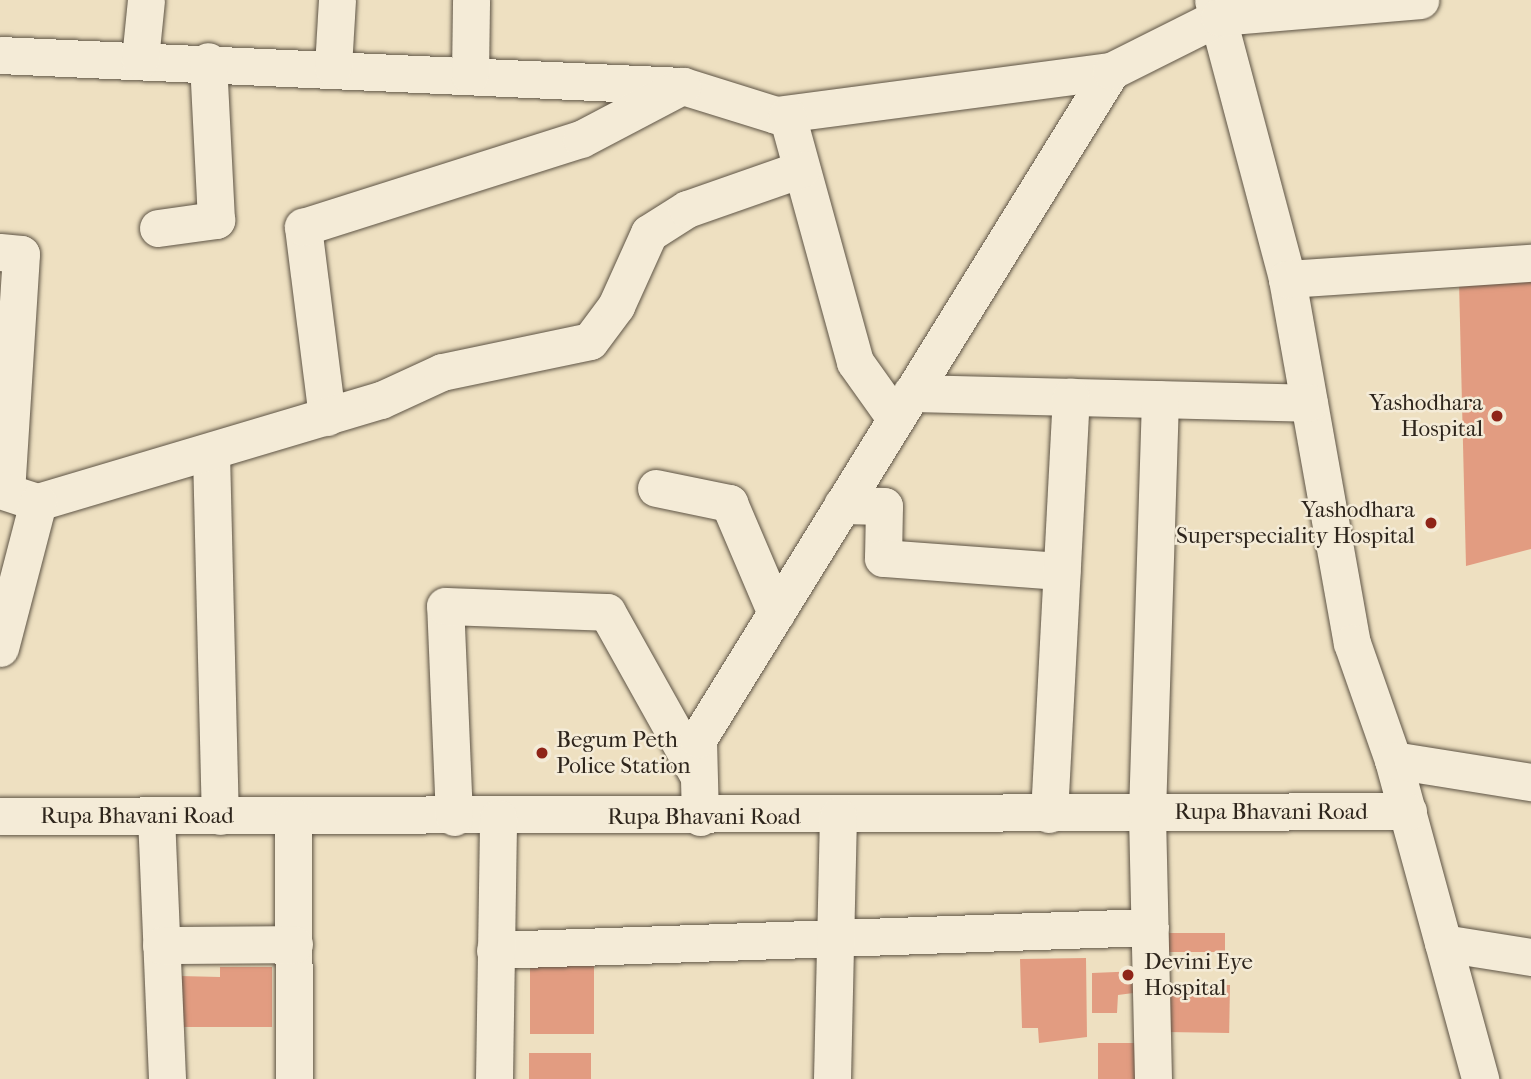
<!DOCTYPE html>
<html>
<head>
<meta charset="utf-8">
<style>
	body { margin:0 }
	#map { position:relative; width:1531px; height:1079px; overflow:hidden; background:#eee0c1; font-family:"IM FELL French Canon",serif }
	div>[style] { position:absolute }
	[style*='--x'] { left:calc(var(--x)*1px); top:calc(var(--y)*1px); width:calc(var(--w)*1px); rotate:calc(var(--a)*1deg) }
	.building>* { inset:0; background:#e29c81; transform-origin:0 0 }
	.roads { filter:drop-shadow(0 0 2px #5e5445) drop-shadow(0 0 2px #5e5445) }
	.minor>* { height:37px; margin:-18.5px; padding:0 18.5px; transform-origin:18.5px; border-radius:18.5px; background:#f4ebd7 }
	.dots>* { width:19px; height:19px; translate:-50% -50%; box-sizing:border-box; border:4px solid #f4ebd7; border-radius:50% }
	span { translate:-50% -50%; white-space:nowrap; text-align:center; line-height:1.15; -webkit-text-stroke:5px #f4ebd7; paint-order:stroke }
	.poi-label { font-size:23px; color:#2e251c }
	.right { translate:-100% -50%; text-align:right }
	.left { translate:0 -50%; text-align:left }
	.street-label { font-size:23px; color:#2e251c }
</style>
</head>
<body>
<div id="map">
	<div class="building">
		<div style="clip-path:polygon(1531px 276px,1531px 549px,1466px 566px,1459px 282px)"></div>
		<div style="left:1169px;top:933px;width:56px;height:19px"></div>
		<div style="clip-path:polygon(1086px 958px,1087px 1037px,1039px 1043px,1038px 1028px,1022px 1028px,1020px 959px)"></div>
		<div style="left:530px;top:963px;width:64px;height:71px"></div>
		<div style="clip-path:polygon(220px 967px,272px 967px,272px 1027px,180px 1027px,180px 976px,220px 977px)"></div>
		<div style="clip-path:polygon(1140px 971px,1141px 992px,1118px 995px,1117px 1013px,1092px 1013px,1092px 973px)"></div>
		<div style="left:1167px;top:984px;width:63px;height:48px;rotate:1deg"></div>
		<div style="left:1098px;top:1043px;width:47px;height:36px"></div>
		<div style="left:529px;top:1053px;width:62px;height:26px"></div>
	</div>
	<div class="roads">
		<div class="minor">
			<div style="--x:1213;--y:0;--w:289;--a:75.1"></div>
			<div style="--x:1287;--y:279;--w:370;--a:79.9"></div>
			<div style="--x:1352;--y:643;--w:124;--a:70.7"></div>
			<div style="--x:1393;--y:760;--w:331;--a:74.7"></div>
			<div style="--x:0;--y:55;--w:684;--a:2.6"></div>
			<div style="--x:683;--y:86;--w:97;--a:17.3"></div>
			<div style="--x:776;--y:115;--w:338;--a:-7.5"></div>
			<div style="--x:140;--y:59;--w:59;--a:-84.2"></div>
			<div style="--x:333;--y:67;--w:67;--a:-86.6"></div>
			<div style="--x:470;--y:75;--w:75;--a:-89.2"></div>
			<div style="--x:787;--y:115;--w:256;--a:74.6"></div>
			<div style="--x:855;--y:362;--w:69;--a:54.5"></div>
			<div style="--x:158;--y:228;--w:59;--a:-7.9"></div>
			<div style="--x:216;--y:220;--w:159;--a:-92.9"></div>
			<div style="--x:0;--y:252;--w:21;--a:5"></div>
			<div style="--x:21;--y:254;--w:236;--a:93.6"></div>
			<div style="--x:1287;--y:279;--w:245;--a:-3.8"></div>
			<div style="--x:911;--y:393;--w:398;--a:1.4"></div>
			<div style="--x:327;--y:417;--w:192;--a:-97.2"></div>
			<div style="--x:303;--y:227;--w:292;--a:-17.6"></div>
			<div style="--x:581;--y:139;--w:114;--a:-27.7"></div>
			<div style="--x:211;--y:453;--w:363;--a:88.6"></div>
			<div style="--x:656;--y:488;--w:75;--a:11.6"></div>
			<div style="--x:729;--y:503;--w:120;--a:66.9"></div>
			<div style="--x:0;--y:490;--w:40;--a:18"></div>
			<div style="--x:38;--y:502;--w:358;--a:-16.6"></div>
			<div style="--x:381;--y:400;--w:67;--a:-24.7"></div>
			<div style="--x:442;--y:372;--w:151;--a:-11.8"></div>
			<div style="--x:590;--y:341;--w:44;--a:-53.4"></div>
			<div style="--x:616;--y:306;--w:80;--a:-65.7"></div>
			<div style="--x:649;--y:233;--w:45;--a:-32.3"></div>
			<div style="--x:687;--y:209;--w:121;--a:-19.3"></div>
			<div style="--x:842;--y:505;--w:42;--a:1.4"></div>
			<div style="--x:884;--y:506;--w:52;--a:91.1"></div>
			<div style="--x:883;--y:558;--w:179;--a:4.2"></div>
			<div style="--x:0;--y:648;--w:151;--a:-75.4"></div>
			<div style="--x:1393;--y:760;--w:140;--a:9.1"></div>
			<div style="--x:1049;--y:814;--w:418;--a:-87"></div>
			<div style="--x:0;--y:816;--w:1408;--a:-0.2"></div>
			<div style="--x:156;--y:816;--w:263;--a:87.6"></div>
			<div style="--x:293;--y:817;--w:262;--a:89.8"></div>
			<div style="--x:454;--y:817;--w:211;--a:-92.4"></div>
			<div style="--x:445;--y:606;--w:162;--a:2.1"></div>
			<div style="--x:607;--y:612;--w:184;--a:60.8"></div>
			<div style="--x:700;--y:817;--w:78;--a:-91.5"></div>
			<div style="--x:698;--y:739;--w:785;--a:-58.27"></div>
			<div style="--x:1111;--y:71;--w:121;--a:-26.6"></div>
			<div style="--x:1219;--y:17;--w:202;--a:-4.8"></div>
			<div style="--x:1443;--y:943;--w:89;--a:9"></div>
			<div style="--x:161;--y:945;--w:133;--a:-0.4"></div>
			<div style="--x:495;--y:950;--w:655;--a:-2.01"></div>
			<div style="--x:494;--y:1079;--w:261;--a:-89.1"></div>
			<div style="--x:832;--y:1079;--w:263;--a:-88.7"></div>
			<div style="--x:1153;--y:1079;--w:266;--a:-91.3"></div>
			<div style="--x:1147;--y:813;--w:414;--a:-88.2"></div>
		</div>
	</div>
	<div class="dots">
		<div style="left:1497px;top:416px;background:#8f2418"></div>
		<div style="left:1431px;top:523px;background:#8f2418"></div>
		<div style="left:542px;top:753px;background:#8f2418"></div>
		<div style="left:1128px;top:975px;background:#8f2418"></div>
	</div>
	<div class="poi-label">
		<span class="right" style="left:1483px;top:416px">Yashodhara<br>Hospital</span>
		<span class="right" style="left:1415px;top:523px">Yashodhara<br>Superspeciality Hospital</span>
		<span class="left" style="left:556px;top:753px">Begum Peth<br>Police Station</span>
		<span class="left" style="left:1144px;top:975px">Devini Eye<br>Hospital</span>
	</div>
	<div class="street-label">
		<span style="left:1271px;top:812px">Rupa Bhavani Road</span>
		<span style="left:137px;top:816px">Rupa Bhavani Road</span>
		<span style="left:704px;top:817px">Rupa Bhavani Road</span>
	</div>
</div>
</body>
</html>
